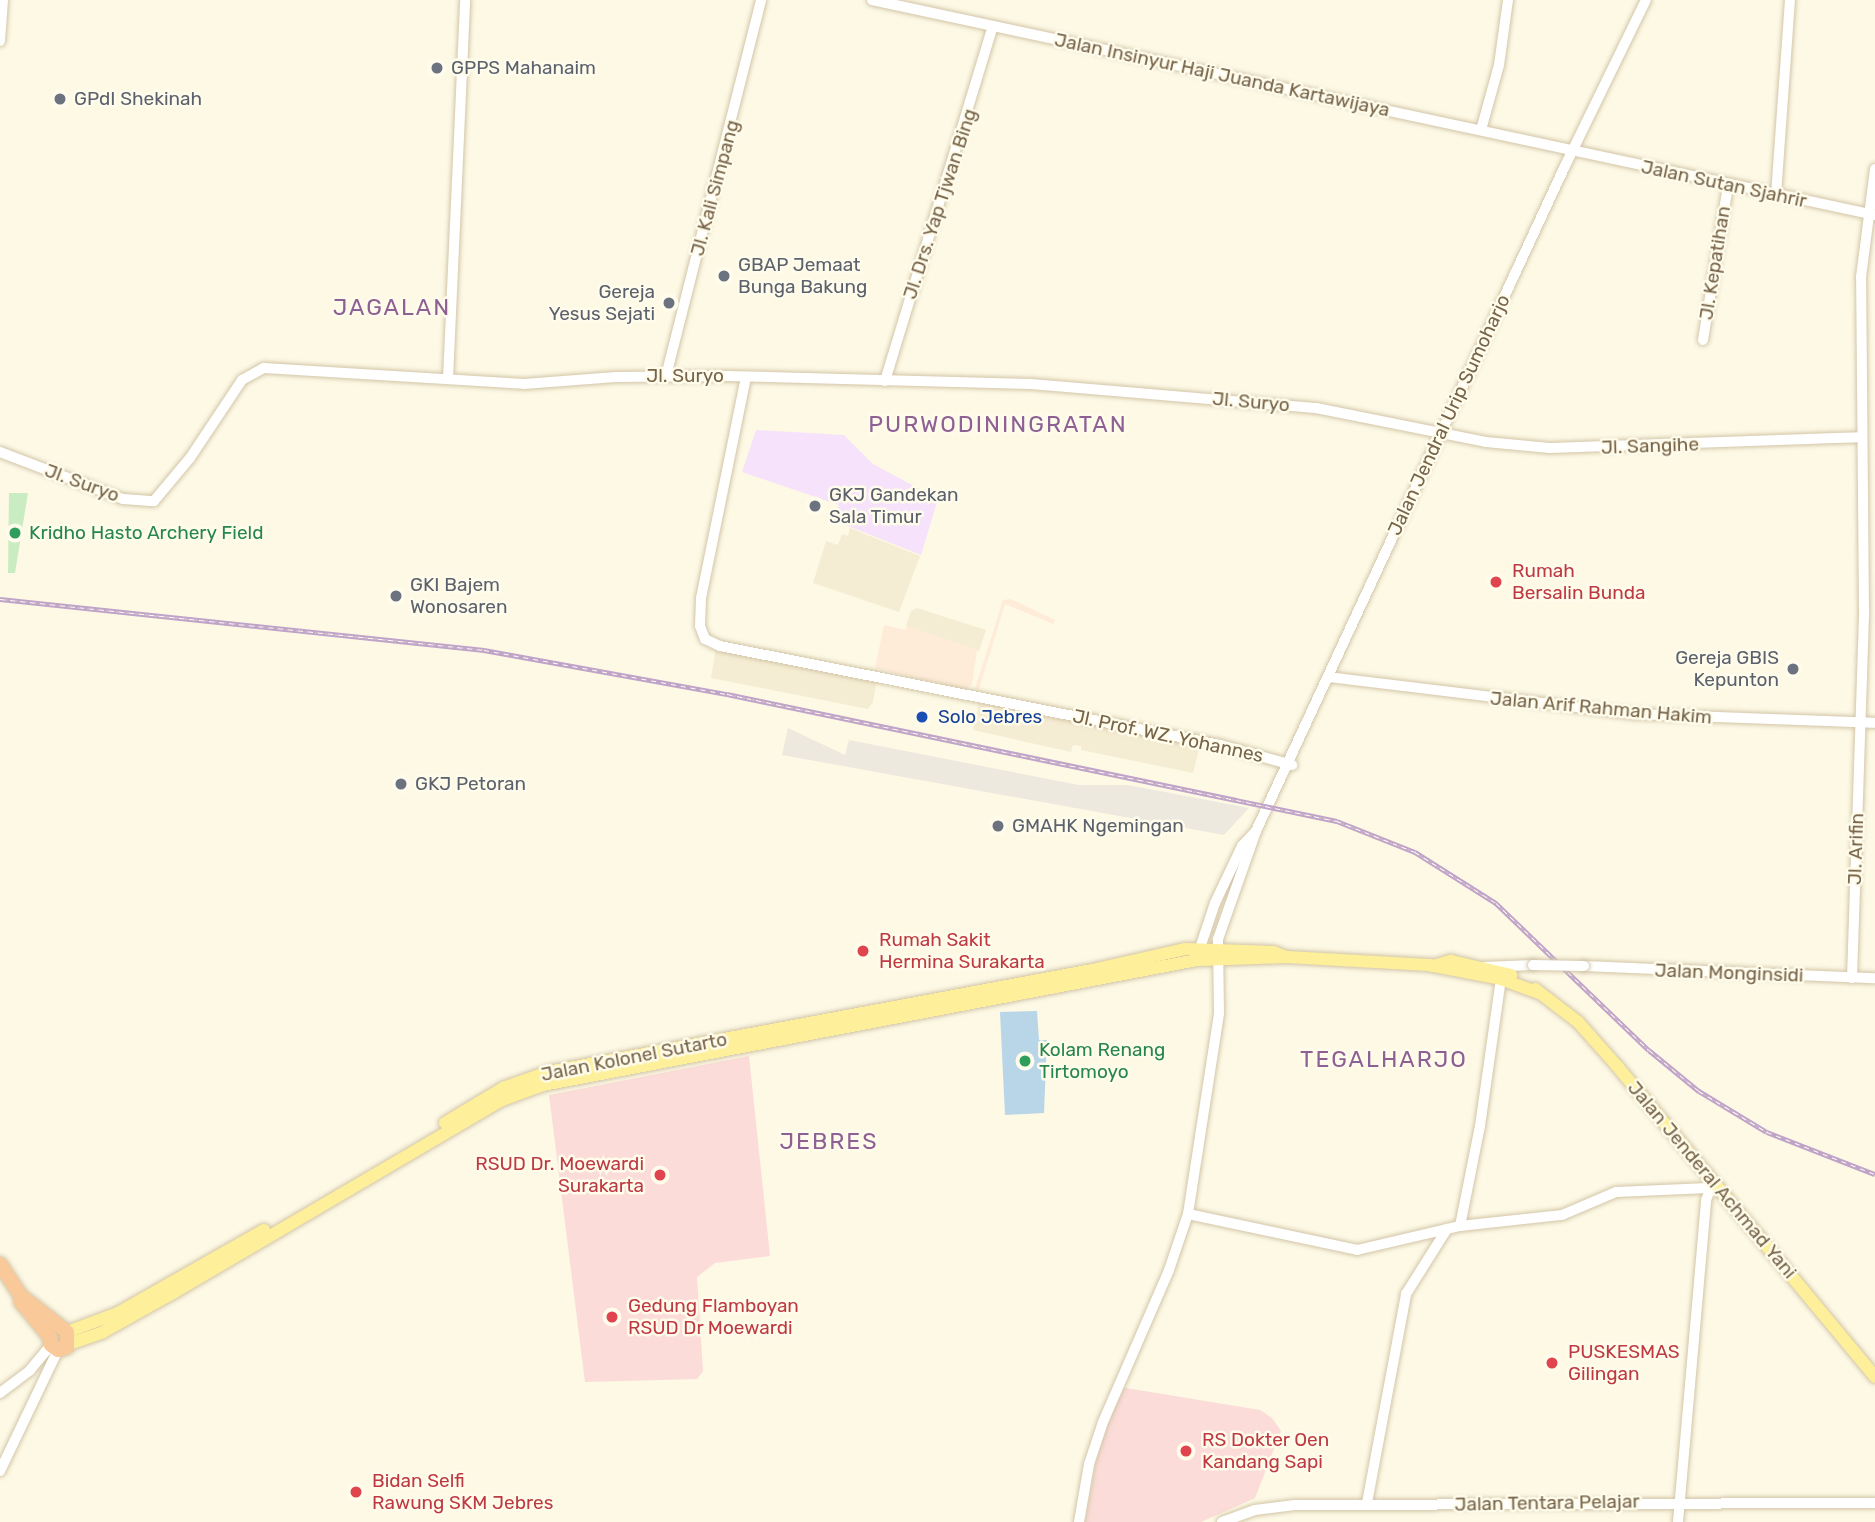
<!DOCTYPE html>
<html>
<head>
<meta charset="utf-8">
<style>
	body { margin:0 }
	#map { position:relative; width:1875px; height:1522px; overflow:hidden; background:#fdf9e5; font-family:Rubik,sans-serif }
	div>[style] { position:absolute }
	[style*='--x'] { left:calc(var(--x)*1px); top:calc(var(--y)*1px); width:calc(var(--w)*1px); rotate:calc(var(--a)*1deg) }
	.residential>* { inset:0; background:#f5edd3 }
	.commercial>* { inset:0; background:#feecd8 }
	.industrial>* { inset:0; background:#ede9df }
	.education>* { inset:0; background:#f6e2fa }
	.medical>* { inset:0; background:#fbdcd8 }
	.green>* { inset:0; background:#caecc3 }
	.water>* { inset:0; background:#b8d6e8 }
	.roads { filter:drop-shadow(0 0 2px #d3c5a8) drop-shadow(0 0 2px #d3c5a8) }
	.secondary>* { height:10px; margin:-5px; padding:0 5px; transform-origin:5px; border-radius:5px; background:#fff }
	.primary>* { height:12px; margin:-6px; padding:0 6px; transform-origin:6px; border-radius:6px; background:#fef09b }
	.highway>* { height:14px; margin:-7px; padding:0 7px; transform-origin:7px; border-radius:7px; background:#fac99a }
	.rail>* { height:4.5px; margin-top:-2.25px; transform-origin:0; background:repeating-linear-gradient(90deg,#fffcec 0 5px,#bfa3c8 0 10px); box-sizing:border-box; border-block:2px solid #bfa3c8 }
	.bridges { filter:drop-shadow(0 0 2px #d3c5a8) drop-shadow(0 0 2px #d3c5a8) }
	.secondary-bridge>* { height:10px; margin:-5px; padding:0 5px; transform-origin:5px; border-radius:5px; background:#fff }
	.dots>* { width:19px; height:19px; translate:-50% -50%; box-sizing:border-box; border:4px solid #fffcec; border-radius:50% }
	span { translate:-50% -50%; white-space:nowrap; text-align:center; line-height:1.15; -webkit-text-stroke:5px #fffcec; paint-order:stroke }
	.worship-label { font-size:19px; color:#5b616d }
	.left { translate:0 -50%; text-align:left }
	.right { translate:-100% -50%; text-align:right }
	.street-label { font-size:19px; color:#776449 }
	.leisure-label { font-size:19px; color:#27864d }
	.health-label { font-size:19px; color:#be3a42 }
	.transit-label { font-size:19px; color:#164399 }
	.quarter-label { font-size:23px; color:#8e6094; letter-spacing:2px }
</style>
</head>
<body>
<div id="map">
	<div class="residential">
		<div style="clip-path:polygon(850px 528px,920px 556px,899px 612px,813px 583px,826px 541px,838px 545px,842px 534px,848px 536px)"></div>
		<div style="clip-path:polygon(917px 608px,986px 630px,979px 651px,906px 626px,911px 611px)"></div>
		<div style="clip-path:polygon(716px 648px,877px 679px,873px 702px,868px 709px,711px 678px)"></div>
		<div style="clip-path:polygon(980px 699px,1200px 746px,1193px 773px,1081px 750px,1081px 746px,1073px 745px,1071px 752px,973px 730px)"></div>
	</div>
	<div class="commercial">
		<div style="clip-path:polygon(1011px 599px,1055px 620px,1053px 624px,1005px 604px,979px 689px,975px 689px,1003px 600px)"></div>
		<div style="clip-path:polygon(884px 625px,906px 630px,907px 626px,977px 650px,972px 684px,965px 690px,875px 668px)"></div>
	</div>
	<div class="industrial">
		<div style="clip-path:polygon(788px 728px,845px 755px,849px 740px,1079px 785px,1128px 785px,1249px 808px,1224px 835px,782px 755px)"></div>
	</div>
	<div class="education">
		<div style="clip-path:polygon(756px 430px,844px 435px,873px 464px,938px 499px,921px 555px,833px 520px,839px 505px,742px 472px)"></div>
	</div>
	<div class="medical">
		<div style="clip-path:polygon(749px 1056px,770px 1256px,715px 1263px,697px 1277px,703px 1371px,697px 1379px,585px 1382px,549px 1095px)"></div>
		<div style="clip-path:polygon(1120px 1387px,1260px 1410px,1272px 1418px,1281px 1431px,1255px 1498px,1201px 1522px,1085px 1522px,1096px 1461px)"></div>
	</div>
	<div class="green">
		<div style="clip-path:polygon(9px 493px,28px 493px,15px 573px,8px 573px)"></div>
	</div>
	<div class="water">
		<div style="clip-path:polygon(1037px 1011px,1039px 1040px,1047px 1040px,1044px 1113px,1005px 1115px,1000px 1012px)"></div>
	</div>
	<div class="roads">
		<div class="secondary">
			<div style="--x:872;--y:0;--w:1026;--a:12.1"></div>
			<div style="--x:0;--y:41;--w:41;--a:-85.8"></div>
			<div style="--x:1481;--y:130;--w:67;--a:-74.5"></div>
			<div style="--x:1499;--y:65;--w:66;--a:-82.1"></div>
			<div style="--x:1776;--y:195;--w:196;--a:-85.9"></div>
			<div style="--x:1703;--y:340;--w:156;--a:-80.8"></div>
			<div style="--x:666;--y:376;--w:388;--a:-75.8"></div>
			<div style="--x:746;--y:377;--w:226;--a:101.5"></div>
			<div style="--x:701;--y:598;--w:28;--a:92"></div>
			<div style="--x:700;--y:626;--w:14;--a:69"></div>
			<div style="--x:705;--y:639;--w:17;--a:25"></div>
			<div style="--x:720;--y:646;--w:510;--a:11.2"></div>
			<div style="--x:1220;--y:745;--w:75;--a:15.5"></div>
			<div style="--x:448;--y:379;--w:379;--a:-87.4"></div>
			<div style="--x:885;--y:381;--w:371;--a:-73.1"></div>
			<div style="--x:0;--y:452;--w:132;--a:20.9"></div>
			<div style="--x:123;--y:499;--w:31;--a:4"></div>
			<div style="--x:154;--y:501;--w:56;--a:-50.1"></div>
			<div style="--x:190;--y:458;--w:94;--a:-56.3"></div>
			<div style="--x:242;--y:380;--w:25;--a:-29"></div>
			<div style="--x:264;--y:368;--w:260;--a:3.5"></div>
			<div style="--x:524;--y:384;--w:92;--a:-4.4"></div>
			<div style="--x:616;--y:377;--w:112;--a:-0.5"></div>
			<div style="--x:728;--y:376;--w:302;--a:1.5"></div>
			<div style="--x:1030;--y:384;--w:287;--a:4.8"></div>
			<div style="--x:1316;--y:408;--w:173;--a:11.3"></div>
			<div style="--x:1486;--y:442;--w:64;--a:5.4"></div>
			<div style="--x:1550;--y:448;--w:310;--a:-2"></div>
			<div style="--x:1328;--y:677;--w:308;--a:6.9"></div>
			<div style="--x:1634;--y:714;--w:241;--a:2.1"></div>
			<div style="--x:1197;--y:957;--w:57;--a:-71.6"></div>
			<div style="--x:1215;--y:903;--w:63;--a:-64.7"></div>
			<div style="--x:1242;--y:846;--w:21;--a:-47"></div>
			<div style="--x:1584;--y:966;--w:291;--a:2.4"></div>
			<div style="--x:1485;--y:967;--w:48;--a:-2.4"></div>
			<div style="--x:1852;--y:978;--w:368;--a:-88.1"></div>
			<div style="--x:1864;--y:610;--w:333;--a:-90.5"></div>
			<div style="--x:1861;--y:277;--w:109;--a:-82.6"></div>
			<div style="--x:1188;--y:1214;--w:173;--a:12"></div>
			<div style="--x:1357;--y:1250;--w:106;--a:-13.1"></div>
			<div style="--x:1460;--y:1226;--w:103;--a:-6.2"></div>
			<div style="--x:1562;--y:1215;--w:59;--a:-23.1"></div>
			<div style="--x:1616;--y:1192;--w:92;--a:-2.5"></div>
			<div style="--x:1460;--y:1226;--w:102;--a:-78.7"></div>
			<div style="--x:1480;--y:1126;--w:148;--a:-81.9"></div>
			<div style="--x:0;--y:1393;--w:38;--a:-37"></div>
			<div style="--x:30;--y:1370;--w:33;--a:-50"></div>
			<div style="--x:0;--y:1471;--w:134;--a:-64.4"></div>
			<div style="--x:1367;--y:1503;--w:213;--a:-79.4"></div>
			<div style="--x:1406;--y:1294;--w:77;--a:-57.8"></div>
			<div style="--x:1079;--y:1522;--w:59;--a:-80.2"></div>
			<div style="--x:1089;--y:1464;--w:44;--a:-71.6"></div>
			<div style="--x:1103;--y:1422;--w:166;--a:-66.5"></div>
			<div style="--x:1169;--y:1270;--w:59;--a:-71.3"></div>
			<div style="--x:1188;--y:1214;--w:203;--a:-81.2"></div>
			<div style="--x:1219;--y:1013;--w:74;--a:-90.8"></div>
			<div style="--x:1218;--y:939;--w:114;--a:-70.6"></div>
			<div style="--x:1256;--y:831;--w:731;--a:-65.08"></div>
			<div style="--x:1564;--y:168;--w:187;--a:-64"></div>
			<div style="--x:1222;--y:1522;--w:35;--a:-20"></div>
			<div style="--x:1255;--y:1510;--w:40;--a:-7.1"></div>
			<div style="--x:1295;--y:1505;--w:580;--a:-0.2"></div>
			<div style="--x:1678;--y:1522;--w:323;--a:-85"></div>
			<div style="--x:1706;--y:1200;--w:16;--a:-68"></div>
		</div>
		<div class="primary">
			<div style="--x:1433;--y:966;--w:19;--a:-16"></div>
			<div style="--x:1451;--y:961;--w:62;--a:13.1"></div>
			<div style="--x:1535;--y:989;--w:54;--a:37.5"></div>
			<div style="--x:1578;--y:1022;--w:59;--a:48.4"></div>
			<div style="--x:1617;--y:1066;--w:404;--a:50.3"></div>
			<div style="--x:445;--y:1123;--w:68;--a:-31.1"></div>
			<div style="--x:503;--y:1088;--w:48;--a:-19.6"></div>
			<div style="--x:548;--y:1072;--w:553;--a:-10.62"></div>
			<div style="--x:1092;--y:970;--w:95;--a:-12.7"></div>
			<div style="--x:1185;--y:949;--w:88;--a:2"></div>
			<div style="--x:1273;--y:952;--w:15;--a:20"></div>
			<div style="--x:67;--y:1332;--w:54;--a:-20.4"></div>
			<div style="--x:118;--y:1313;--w:168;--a:-29.6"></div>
			<div style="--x:69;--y:1344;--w:36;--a:-19"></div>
			<div style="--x:103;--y:1332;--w:80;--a:-29.1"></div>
			<div style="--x:173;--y:1293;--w:381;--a:-30.4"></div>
			<div style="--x:502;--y:1100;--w:44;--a:-20.1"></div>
			<div style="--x:543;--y:1085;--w:666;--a:-10.82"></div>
			<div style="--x:1197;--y:960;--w:90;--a:-1.9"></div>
			<div style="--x:1287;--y:957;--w:142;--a:3.2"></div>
			<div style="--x:1429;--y:965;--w:73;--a:11"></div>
			<div style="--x:1501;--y:979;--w:40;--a:20.2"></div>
		</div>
		<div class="highway">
			<div style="--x:0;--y:1264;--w:38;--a:57"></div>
			<div style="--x:21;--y:1296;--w:58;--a:38"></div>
			<div style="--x:67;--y:1332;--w:15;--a:90"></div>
			<div style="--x:67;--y:1347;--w:9;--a:162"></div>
			<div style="--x:58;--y:1350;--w:9;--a:-144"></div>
			<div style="--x:51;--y:1345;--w:8;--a:-97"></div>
			<div style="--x:50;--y:1337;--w:45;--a:-129.6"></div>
			<div style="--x:21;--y:1302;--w:6;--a:-90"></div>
		</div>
	</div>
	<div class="rail">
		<div style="--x:0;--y:599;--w:487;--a:6"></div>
		<div style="--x:484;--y:650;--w:247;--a:10.3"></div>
		<div style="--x:727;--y:694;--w:623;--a:11.76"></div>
		<div style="--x:1337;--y:821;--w:84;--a:21.7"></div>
		<div style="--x:1415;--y:852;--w:96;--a:32.2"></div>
		<div style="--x:1496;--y:903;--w:212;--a:43.9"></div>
		<div style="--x:1649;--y:1050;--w:65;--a:39.4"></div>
		<div style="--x:1699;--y:1091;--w:79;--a:31.1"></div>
		<div style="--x:1767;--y:1132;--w:116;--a:21.3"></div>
	</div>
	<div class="bridges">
		<div class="secondary-bridge">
			<div style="--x:1533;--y:965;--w:51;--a:1.1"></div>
		</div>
	</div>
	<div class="dots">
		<div style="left:437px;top:68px;background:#6b7280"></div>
		<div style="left:60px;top:99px;background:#6b7280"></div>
		<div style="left:724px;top:276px;background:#6b7280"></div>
		<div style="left:669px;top:303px;background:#6b7280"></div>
		<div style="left:815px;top:506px;background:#6b7280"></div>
		<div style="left:15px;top:533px;background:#2e9e5b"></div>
		<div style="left:1496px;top:582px;background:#e0444e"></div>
		<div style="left:396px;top:596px;background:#6b7280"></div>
		<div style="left:1793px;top:669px;background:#6b7280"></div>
		<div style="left:922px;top:717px;background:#1a4fb4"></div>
		<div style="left:401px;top:784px;background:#6b7280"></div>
		<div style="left:998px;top:826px;background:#6b7280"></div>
		<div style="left:863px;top:951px;background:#e0444e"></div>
		<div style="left:1025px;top:1061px;background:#2e9e5b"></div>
		<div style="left:660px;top:1175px;background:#e0444e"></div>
		<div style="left:612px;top:1317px;background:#e0444e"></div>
		<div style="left:1552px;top:1363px;background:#e0444e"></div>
		<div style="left:1186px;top:1451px;background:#e0444e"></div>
		<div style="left:356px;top:1492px;background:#e0444e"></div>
	</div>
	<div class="worship-label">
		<span class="left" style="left:451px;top:68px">GPPS Mahanaim</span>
		<span class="left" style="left:74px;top:99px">GPdI Shekinah</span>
		<span class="left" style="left:738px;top:276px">GBAP Jemaat<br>Bunga Bakung</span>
		<span class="right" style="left:655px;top:303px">Gereja<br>Yesus Sejati</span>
		<span class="left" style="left:829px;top:506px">GKJ Gandekan<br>Sala Timur</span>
		<span class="left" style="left:410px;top:596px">GKI Bajem<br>Wonosaren</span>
		<span class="right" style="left:1779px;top:669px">Gereja GBIS<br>Kepunton</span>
		<span class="left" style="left:415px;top:784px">GKJ Petoran</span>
		<span class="left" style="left:1012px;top:826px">GMAHK Ngemingan</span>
	</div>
	<div class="street-label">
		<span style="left:1222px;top:75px;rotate:12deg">Jalan Insinyur Haji Juanda Kartawijaya</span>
		<span style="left:1724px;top:184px;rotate:12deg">Jalan Sutan Sjahrir</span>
		<span style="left:715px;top:188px;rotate:-75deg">Jl. Kali Simpang</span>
		<span style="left:940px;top:204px;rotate:-72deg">Jl. Drs. Yap Tjwan Bing</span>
		<span style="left:1715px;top:263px;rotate:-81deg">Jl. Kepatihan</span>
		<span style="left:685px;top:376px">Jl. Suryo</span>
		<span style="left:1251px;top:402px;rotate:5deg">Jl. Suryo</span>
		<span style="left:1449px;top:415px;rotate:-65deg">Jalan Jendral Urip Sumoharjo</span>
		<span style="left:1650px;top:446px;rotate:-2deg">Jl. Sangihe</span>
		<span style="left:82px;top:483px;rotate:20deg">Jl. Suryo</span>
		<span style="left:1601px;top:708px;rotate:5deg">Jalan Arif Rahman Hakim</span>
		<span style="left:1168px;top:736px;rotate:12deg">Jl. Prof. WZ. Yohannes</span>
		<span style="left:1856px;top:849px;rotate:-88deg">Jl. Arifin</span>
		<span style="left:1729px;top:973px;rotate:2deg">Jalan Monginsidi</span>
		<span style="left:634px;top:1057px;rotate:-11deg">Jalan Kolonel Sutarto</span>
		<span style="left:1712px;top:1180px;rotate:50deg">Jalan Jenderal Achmad Yani</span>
		<span style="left:1547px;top:1503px;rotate:-1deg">Jalan Tentara Pelajar</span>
	</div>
	<div class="leisure-label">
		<span class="left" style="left:29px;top:533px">Kridho Hasto Archery Field</span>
		<span class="left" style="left:1039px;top:1061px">Kolam Renang<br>Tirtomoyo</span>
	</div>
	<div class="health-label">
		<span class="left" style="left:1512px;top:582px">Rumah<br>Bersalin Bunda</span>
		<span class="left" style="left:879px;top:951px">Rumah Sakit<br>Hermina Surakarta</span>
		<span class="right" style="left:644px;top:1175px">RSUD Dr. Moewardi<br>Surakarta</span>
		<span class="left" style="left:628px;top:1317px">Gedung Flamboyan<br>RSUD Dr Moewardi</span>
		<span class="left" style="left:1568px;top:1363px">PUSKESMAS<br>Gilingan</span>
		<span class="left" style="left:1202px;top:1451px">RS Dokter Oen<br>Kandang Sapi</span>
		<span class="left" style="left:372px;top:1492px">Bidan Selfi<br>Rawung SKM Jebres</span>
	</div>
	<div class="transit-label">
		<span class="left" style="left:938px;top:717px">Solo Jebres</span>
	</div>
	<div class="quarter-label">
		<span style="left:392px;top:307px">JAGALAN</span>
		<span style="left:998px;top:424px">PURWODININGRATAN</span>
		<span style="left:1384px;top:1059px">TEGALHARJO</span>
		<span style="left:829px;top:1141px">JEBRES</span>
	</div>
</div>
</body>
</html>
